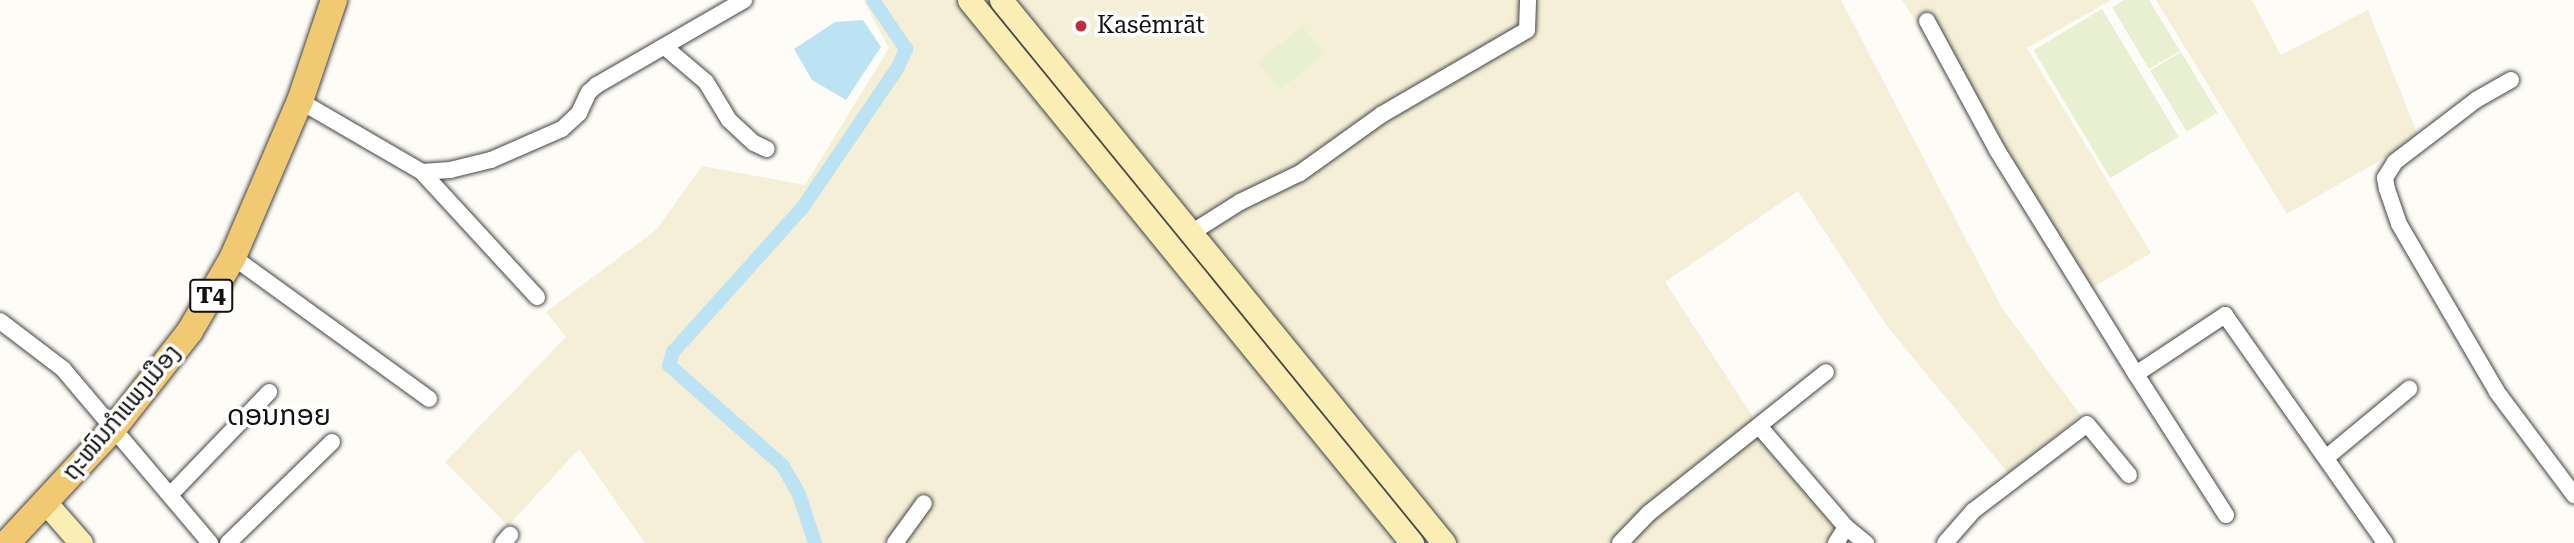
<!DOCTYPE html>
<html>
<head>
<meta charset="utf-8">
<style>
	body { margin:0 }
	#map { position:relative; width:2574px; height:543px; overflow:hidden; background:#fefcf6; font-family:"Roboto Serif","Noto Sans Lao",serif }
	div>[style] { position:absolute }
	[style*='--x'] { left:calc(var(--x)*1px); top:calc(var(--y)*1px); width:calc(var(--w)*1px); rotate:calc(var(--a)*1deg) }
	.farmland>* { inset:0; background:#f4efd6 }
	.pitch>* { inset:0; background:#e8f0d1; transform-origin:0 0 }
	.water>* { inset:0; background:#bce3f4 }
	.canal>* { height:14px; margin:-7px; padding:0 7px; transform-origin:7px; border-radius:7px; background:#bce3f4 }
	.roads { filter:drop-shadow(0 0 2px #444) drop-shadow(0 0 2px #444) }
	.street>* { height:16px; margin:-8px; padding:0 8px; transform-origin:8px; border-radius:8px; background:#fff }
	.secondary>* { height:23px; margin:-11.5px; padding:0 11.5px; transform-origin:11.5px; border-radius:11.5px; background:#fbeeb4 }
	.primary>* { height:26px; margin:-13px; padding:0 13px; transform-origin:13px; border-radius:13px; background:#f1c973 }
	.dots>* { width:19px; height:19px; translate:-50% -50%; box-sizing:border-box; border:4px solid #fff; border-radius:50% }
	span { translate:-50% -50%; white-space:nowrap; text-align:center; line-height:1.15; -webkit-text-stroke:7px #fff; paint-order:stroke }
	.shield-label span { padding:2px 5px; background:#fff; border:2px solid; border-radius:5px; -webkit-text-stroke-width:0 }
	.shield-label { font-size:23px; color:#111; font-weight:700 }
	.poi-label { font-size:24px; color:#111 }
	.left { translate:0 -50%; text-align:left }
	.street-label { font-size:24px; color:#111 }
	.quarter-label { font-size:28px; color:#111 }
</style>
</head>
<body>
<div id="map">
	<div class="farmland">
		<div style="clip-path:polygon(863px 0,1841px 0,2002px 308px,2081px 416px,2008px 473px,1887px 326px,1798px 191px,1665px 282px,1759px 426px,1846px 527px,1836px 543px,645px 543px,579px 449px,508px 526px,445px 462px,566px 337px,546px 312px,656px 230px,702px 166px,805px 185px,889px 48px)"></div>
		<div style="clip-path:polygon(1902px 0,2111px 0,2027px 48px,2151px 253px,2090px 289px)"></div>
		<div style="clip-path:polygon(2156px 0,2252px 0,2281px 55px,2368px 10px,2419px 138px,2287px 214px)"></div>
	</div>
	<div class="pitch">
		<div style="clip-path:polygon(2124px 0,2149px 0,2180px 51px,2149px 69px,2112px 7px)"></div>
		<div style="left:2102px;top:9px;width:149px;height:80px;rotate:59deg"></div>
		<div style="left:1302px;top:26px;width:36px;height:57px;rotate:51deg"></div>
		<div style="left:2181px;top:52px;width:71px;height:36px;rotate:59deg"></div>
	</div>
	<div class="water">
		<div style="clip-path:polygon(863px 20px,881px 47px,846px 100px,812px 80px,794px 49px,835px 22px)"></div>
	</div>
	<div class="canal">
		<div style="--x:815;--y:543;--w:52;--a:-108.1"></div>
		<div style="--x:799;--y:494;--w:32;--a:-120"></div>
		<div style="--x:783;--y:466;--w:152;--a:-138.5"></div>
		<div style="--x:669;--y:365;--w:14;--a:-73"></div>
		<div style="--x:673;--y:352;--w:195;--a:-48.1"></div>
		<div style="--x:803;--y:207;--w:169;--a:-55.8"></div>
		<div style="--x:898;--y:67;--w:20;--a:-66"></div>
		<div style="--x:906;--y:49;--w:59;--a:-124"></div>
	</div>
	<div class="roads">
		<div class="street">
			<div style="--x:1927;--y:21;--w:147;--a:61.5"></div>
			<div style="--x:1997;--y:150;--w:264;--a:58.2"></div>
			<div style="--x:666;--y:48;--w:52;--a:40.4"></div>
			<div style="--x:706;--y:82;--w:44;--a:58.8"></div>
			<div style="--x:729;--y:120;--w:34;--a:43"></div>
			<div style="--x:754;--y:143;--w:14;--a:25"></div>
			<div style="--x:2511;--y:80;--w:40;--a:150.3"></div>
			<div style="--x:2476;--y:100;--w:102;--a:142.6"></div>
			<div style="--x:2395;--y:162;--w:19;--a:122"></div>
			<div style="--x:2385;--y:178;--w:11;--a:80"></div>
			<div style="--x:2387;--y:189;--w:37;--a:71"></div>
			<div style="--x:2399;--y:224;--w:194;--a:59.7"></div>
			<div style="--x:2497;--y:392;--w:129;--a:53.2"></div>
			<div style="--x:300;--y:101;--w:141;--a:30.2"></div>
			<div style="--x:422;--y:172;--w:170;--a:47.4"></div>
			<div style="--x:422;--y:172;--w:28;--a:-4"></div>
			<div style="--x:450;--y:170;--w:42;--a:-13.7"></div>
			<div style="--x:491;--y:160;--w:77;--a:-23.6"></div>
			<div style="--x:562;--y:129;--w:23;--a:-43"></div>
			<div style="--x:579;--y:113;--w:23;--a:-65"></div>
			<div style="--x:589;--y:92;--w:11;--a:-41"></div>
			<div style="--x:597;--y:85;--w:170;--a:-30"></div>
			<div style="--x:1191;--y:233;--w:58;--a:-32.3"></div>
			<div style="--x:1240;--y:202;--w:67;--a:-25.8"></div>
			<div style="--x:1300;--y:173;--w:100;--a:-35.6"></div>
			<div style="--x:1381;--y:115;--w:169;--a:-30.2"></div>
			<div style="--x:1527;--y:30;--w:30;--a:-88"></div>
			<div style="--x:233;--y:257;--w:242;--a:35.9"></div>
			<div style="--x:0;--y:321;--w:79;--a:37.3"></div>
			<div style="--x:63;--y:369;--w:228;--a:49.8"></div>
			<div style="--x:1759;--y:426;--w:133;--a:49.3"></div>
			<div style="--x:1846;--y:527;--w:26;--a:39"></div>
			<div style="--x:2327;--y:457;--w:107;--a:-39.7"></div>
			<div style="--x:170;--y:495;--w:143;--a:-46.1"></div>
			<div style="--x:2226;--y:515;--w:167;--a:-122.6"></div>
			<div style="--x:2136;--y:374;--w:107;--a:-33.5"></div>
			<div style="--x:2225;--y:315;--w:279;--a:54.9"></div>
			<div style="--x:228;--y:543;--w:145;--a:-44.2"></div>
			<div style="--x:503;--y:543;--w:11;--a:-49"></div>
			<div style="--x:895;--y:543;--w:49;--a:-54.1"></div>
			<div style="--x:1620;--y:543;--w:42;--a:-46"></div>
			<div style="--x:1649;--y:513;--w:226;--a:-38.5"></div>
			<div style="--x:1836;--y:543;--w:19;--a:-58"></div>
			<div style="--x:1945;--y:543;--w:43;--a:-48.8"></div>
			<div style="--x:1973;--y:511;--w:143;--a:-37.3"></div>
			<div style="--x:2087;--y:424;--w:66;--a:50.5"></div>
		</div>
		<div class="secondary">
			<div style="--x:969;--y:0;--w:701;--a:50.79"></div>
			<div style="--x:1001;--y:0;--w:701;--a:50.79"></div>
			<div style="--x:46;--y:503;--w:53;--a:48.8"></div>
		</div>
		<div class="primary">
			<div style="--x:7;--y:543;--w:156;--a:-47.1"></div>
			<div style="--x:113;--y:429;--w:125;--a:-51.8"></div>
			<div style="--x:190;--y:331;--w:86;--a:-59.8"></div>
			<div style="--x:233;--y:257;--w:170;--a:-66.8"></div>
			<div style="--x:300;--y:101;--w:107;--a:-71.4"></div>
		</div>
	</div>
	<div class="dots">
		<div style="left:1081px;top:26px;background:#bc2e40"></div>
	</div>
	<div class="shield-label">
		<span style="left:211px;top:296px">T4</span>
	</div>
	<div class="poi-label">
		<span class="left" style="left:1097px;top:26px">Kasēmrāt</span>
	</div>
	<div class="street-label">
		<span style="left:122px;top:413px;rotate:-50deg">ຖະໜົນກຳແພງເມືອງ</span>
	</div>
	<div class="quarter-label">
		<span style="left:279px;top:416px">ດອນກອຍ</span>
	</div>
</div>
</body>
</html>
